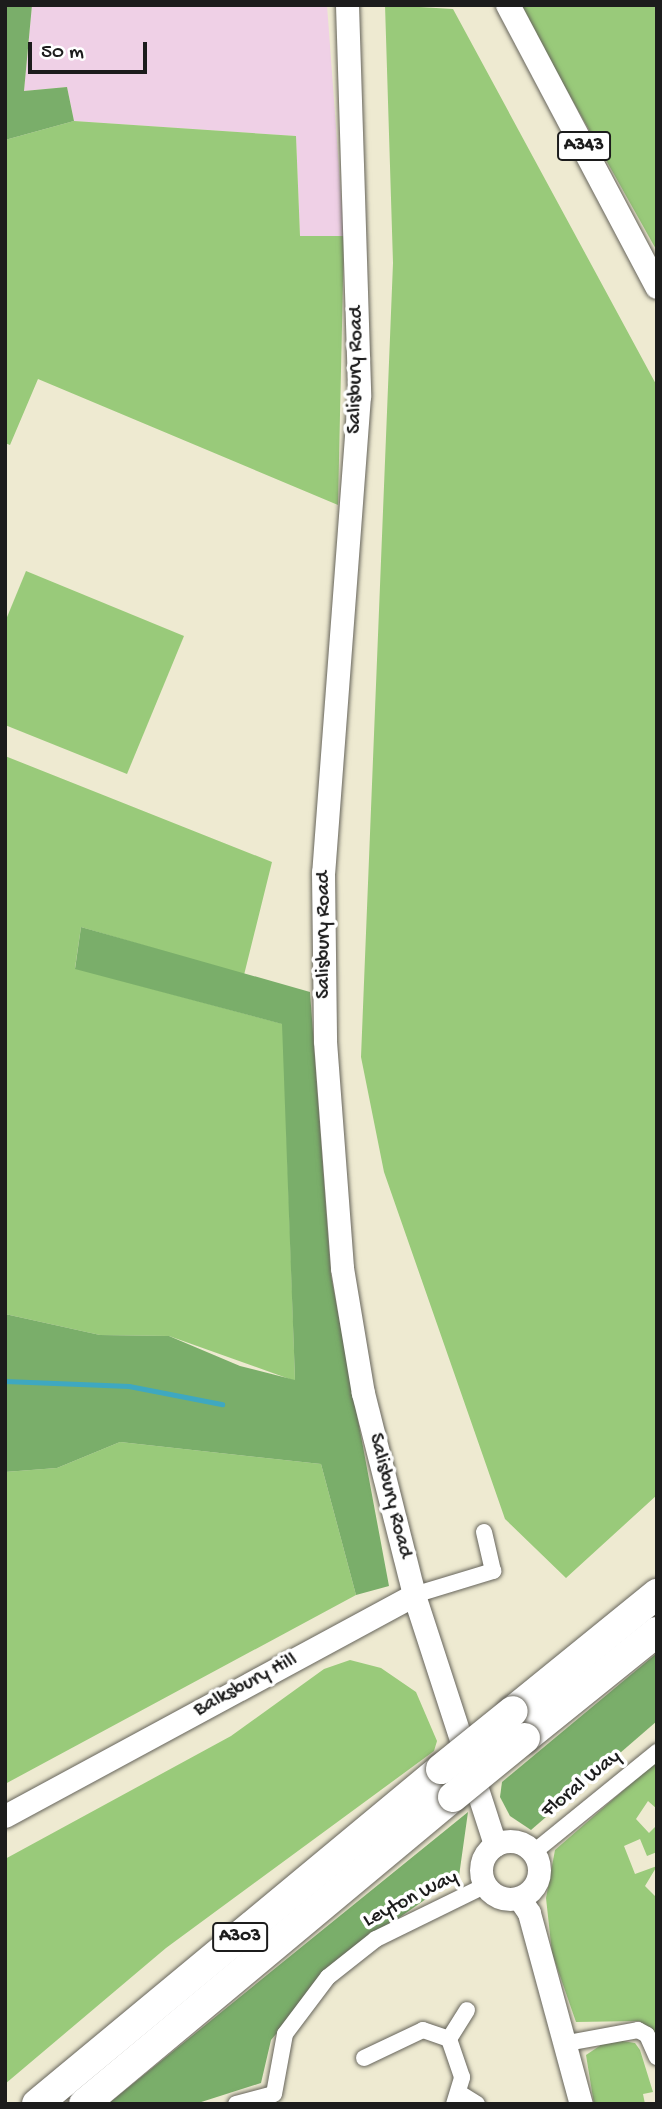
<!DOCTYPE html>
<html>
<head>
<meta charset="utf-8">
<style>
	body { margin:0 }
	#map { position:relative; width:662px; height:2109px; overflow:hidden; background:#eeead1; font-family:"Gochi Hand",sans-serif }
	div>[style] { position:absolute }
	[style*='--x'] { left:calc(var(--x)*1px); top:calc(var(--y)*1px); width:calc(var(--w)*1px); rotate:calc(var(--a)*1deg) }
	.built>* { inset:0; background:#efd0e6 }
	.green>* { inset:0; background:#99ca7a }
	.forest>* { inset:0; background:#7aae6a }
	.stream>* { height:4.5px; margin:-2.25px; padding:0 2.25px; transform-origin:2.25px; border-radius:2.25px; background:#3fa8c0 }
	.roads { filter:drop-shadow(0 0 2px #66645b) drop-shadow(0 0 2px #66645b) }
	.street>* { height:16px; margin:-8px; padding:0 8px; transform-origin:8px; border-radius:8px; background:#fff }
	.secondary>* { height:23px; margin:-11.5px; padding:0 11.5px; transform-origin:11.5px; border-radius:11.5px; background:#fff }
	.secondary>.ring { margin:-11.5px; padding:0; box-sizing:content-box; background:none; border:23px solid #fff; border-radius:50% }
	.primary>* { height:24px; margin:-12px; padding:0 12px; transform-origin:12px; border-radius:12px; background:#fff }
	.highway>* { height:30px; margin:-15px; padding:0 15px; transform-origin:15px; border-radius:15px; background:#fff }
	.bridges { filter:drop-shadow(0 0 2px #66645b) drop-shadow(0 0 2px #66645b) }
	.highway-bridge>* { height:30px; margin:-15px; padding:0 15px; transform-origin:15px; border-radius:15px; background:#fff }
	span { translate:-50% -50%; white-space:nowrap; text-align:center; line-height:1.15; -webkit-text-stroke:7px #fff; paint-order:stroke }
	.shield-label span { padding:2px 5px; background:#fff; border:2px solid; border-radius:5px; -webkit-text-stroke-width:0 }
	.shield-label { font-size:19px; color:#1c1c1c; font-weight:700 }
	.street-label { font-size:21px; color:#1c1c1c }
	.frame { position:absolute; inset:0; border:7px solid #1c1c1c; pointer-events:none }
	.scale { position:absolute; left:28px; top:42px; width:119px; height:32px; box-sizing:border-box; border:4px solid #1c1c1c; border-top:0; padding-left:9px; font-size:21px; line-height:24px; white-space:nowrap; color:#1c1c1c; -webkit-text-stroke:5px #fff; paint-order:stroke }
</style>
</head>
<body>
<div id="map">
	<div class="built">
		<div style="clip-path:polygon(32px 5px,327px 5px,344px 236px,300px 236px,296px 136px,74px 121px,67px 87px,24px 91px)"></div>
	</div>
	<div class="green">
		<div style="clip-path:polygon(385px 5px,453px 9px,657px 386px,657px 1495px,566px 1578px,505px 1519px,384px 1172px,361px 1057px,393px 263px)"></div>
		<div style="clip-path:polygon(520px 5px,657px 5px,657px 251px,565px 87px)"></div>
		<div style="clip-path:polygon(74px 121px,296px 136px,300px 236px,344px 236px,338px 505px,38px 379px,10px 445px,5px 443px,5px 140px)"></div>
		<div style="clip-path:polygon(26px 571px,184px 636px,127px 774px,5px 725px,5px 622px)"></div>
		<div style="clip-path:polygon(5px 756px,272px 862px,244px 975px,81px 927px,75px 968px,283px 1024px,295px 1381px,169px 1336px,100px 1335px,5px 1314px)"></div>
		<div style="clip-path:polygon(120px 1442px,321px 1464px,356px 1595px,5px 1784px,5px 1472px,57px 1468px)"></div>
		<div style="clip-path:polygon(350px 1660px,381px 1668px,416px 1692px,437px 1741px,434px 1751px,166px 1948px,5px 2084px,5px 1859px,231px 1736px,324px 1669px)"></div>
		<div style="clip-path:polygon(657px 1761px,657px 1809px,648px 1801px,636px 1819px,649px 1833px,657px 1825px,657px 1852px,647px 1856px,640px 1839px,624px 1846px,635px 1874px,657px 1866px,645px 1886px,657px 1898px,657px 2036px,639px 2021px,576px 2022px,552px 1953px,546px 1898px,555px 1850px)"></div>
		<div style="clip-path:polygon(610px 2039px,635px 2043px,640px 2050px,653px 2092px,643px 2094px,645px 2104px,594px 2104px,586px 2055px)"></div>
	</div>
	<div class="forest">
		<div style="clip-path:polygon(5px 5px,32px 5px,24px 91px,67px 87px,74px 121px,5px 140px)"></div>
		<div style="clip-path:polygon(81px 927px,310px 992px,331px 1275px,389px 1586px,356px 1595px,321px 1464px,120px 1442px,57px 1468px,5px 1472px,5px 1314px,100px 1335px,169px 1336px,240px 1366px,295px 1380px,282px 1024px,75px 969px)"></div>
		<div style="clip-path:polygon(657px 1653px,657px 1721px,531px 1830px,510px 1816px,500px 1797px,502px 1782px)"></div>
		<div style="clip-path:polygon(468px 1812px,459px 1876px,337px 1961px,271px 2040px,261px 2083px,195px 2104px,108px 2104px)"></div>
	</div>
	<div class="stream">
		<div style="--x:5;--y:1381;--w:124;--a:2.3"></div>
		<div style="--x:129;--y:1386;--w:95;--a:11"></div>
	</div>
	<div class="roads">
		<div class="street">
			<div style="--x:414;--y:1595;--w:83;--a:-16.9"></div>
			<div style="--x:493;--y:1571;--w:40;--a:-103"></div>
			<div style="--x:534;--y:1852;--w:159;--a:-39.1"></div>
			<div style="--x:562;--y:2044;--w:77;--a:-10.4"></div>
			<div style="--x:638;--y:2030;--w:10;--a:29"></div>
			<div style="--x:647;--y:2035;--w:24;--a:66"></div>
			<div style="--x:364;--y:2058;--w:65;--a:-25.4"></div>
			<div style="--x:423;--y:2030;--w:28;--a:19"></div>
			<div style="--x:461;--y:2094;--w:19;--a:32"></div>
			<div style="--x:236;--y:2104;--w:39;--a:-15"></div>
			<div style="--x:274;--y:2094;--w:61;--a:-79.6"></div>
			<div style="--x:285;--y:2034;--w:71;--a:-53"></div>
			<div style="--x:328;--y:1977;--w:61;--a:-38.4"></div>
			<div style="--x:376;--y:1939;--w:123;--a:-26.1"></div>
			<div style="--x:454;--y:2104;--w:28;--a:-73"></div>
			<div style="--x:462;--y:2077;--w:40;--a:-108.9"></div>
			<div style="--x:449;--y:2039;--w:34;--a:-58"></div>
		</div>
		<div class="secondary">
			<div style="--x:347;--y:5;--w:391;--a:88.2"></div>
			<div style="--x:359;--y:396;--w:477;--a:94.3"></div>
			<div style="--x:323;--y:872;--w:169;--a:89.3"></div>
			<div style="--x:325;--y:1041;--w:228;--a:85.7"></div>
			<div style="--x:342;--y:1268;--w:127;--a:80.5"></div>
			<div style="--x:363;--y:1393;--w:208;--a:75.8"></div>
			<div style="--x:414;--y:1595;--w:263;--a:72"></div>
			<div style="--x:5;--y:1816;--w:465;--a:-28.4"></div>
			<div class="ring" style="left:481px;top:1841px;width:35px;height:35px"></div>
			<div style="--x:519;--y:1898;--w:18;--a:56"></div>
			<div style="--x:529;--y:1913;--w:198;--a:74.8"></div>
		</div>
		<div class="primary">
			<div style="--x:508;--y:5;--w:319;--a:62.1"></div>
		</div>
		<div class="highway">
			<div style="--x:513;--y:1711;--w:186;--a:-39.1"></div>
			<div style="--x:525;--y:1738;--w:169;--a:-38.8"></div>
			<div style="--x:37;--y:2104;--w:525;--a:-39.67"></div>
			<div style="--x:84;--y:2104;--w:480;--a:-39.8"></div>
		</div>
	</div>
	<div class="bridges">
		<div class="highway-bridge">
			<div style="--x:441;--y:1769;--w:92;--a:-38.9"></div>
			<div style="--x:453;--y:1797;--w:93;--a:-39.3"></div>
		</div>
	</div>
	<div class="shield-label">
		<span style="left:584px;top:146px">A343</span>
		<span style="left:240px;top:1937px">A303</span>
	</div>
	<div class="street-label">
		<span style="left:357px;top:370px;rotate:-89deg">Salisbury Road</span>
		<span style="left:325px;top:935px;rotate:-90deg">Salisbury Road</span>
		<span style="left:389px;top:1496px;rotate:76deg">Salisbury Road</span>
		<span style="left:246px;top:1686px;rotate:-28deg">Balksbury Hill</span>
		<span style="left:582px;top:1785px;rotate:-39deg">Floral Way</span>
		<span style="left:411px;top:1900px;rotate:-27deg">Leyton Way</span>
	</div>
	<div class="frame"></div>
	<div class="scale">50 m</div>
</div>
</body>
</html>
